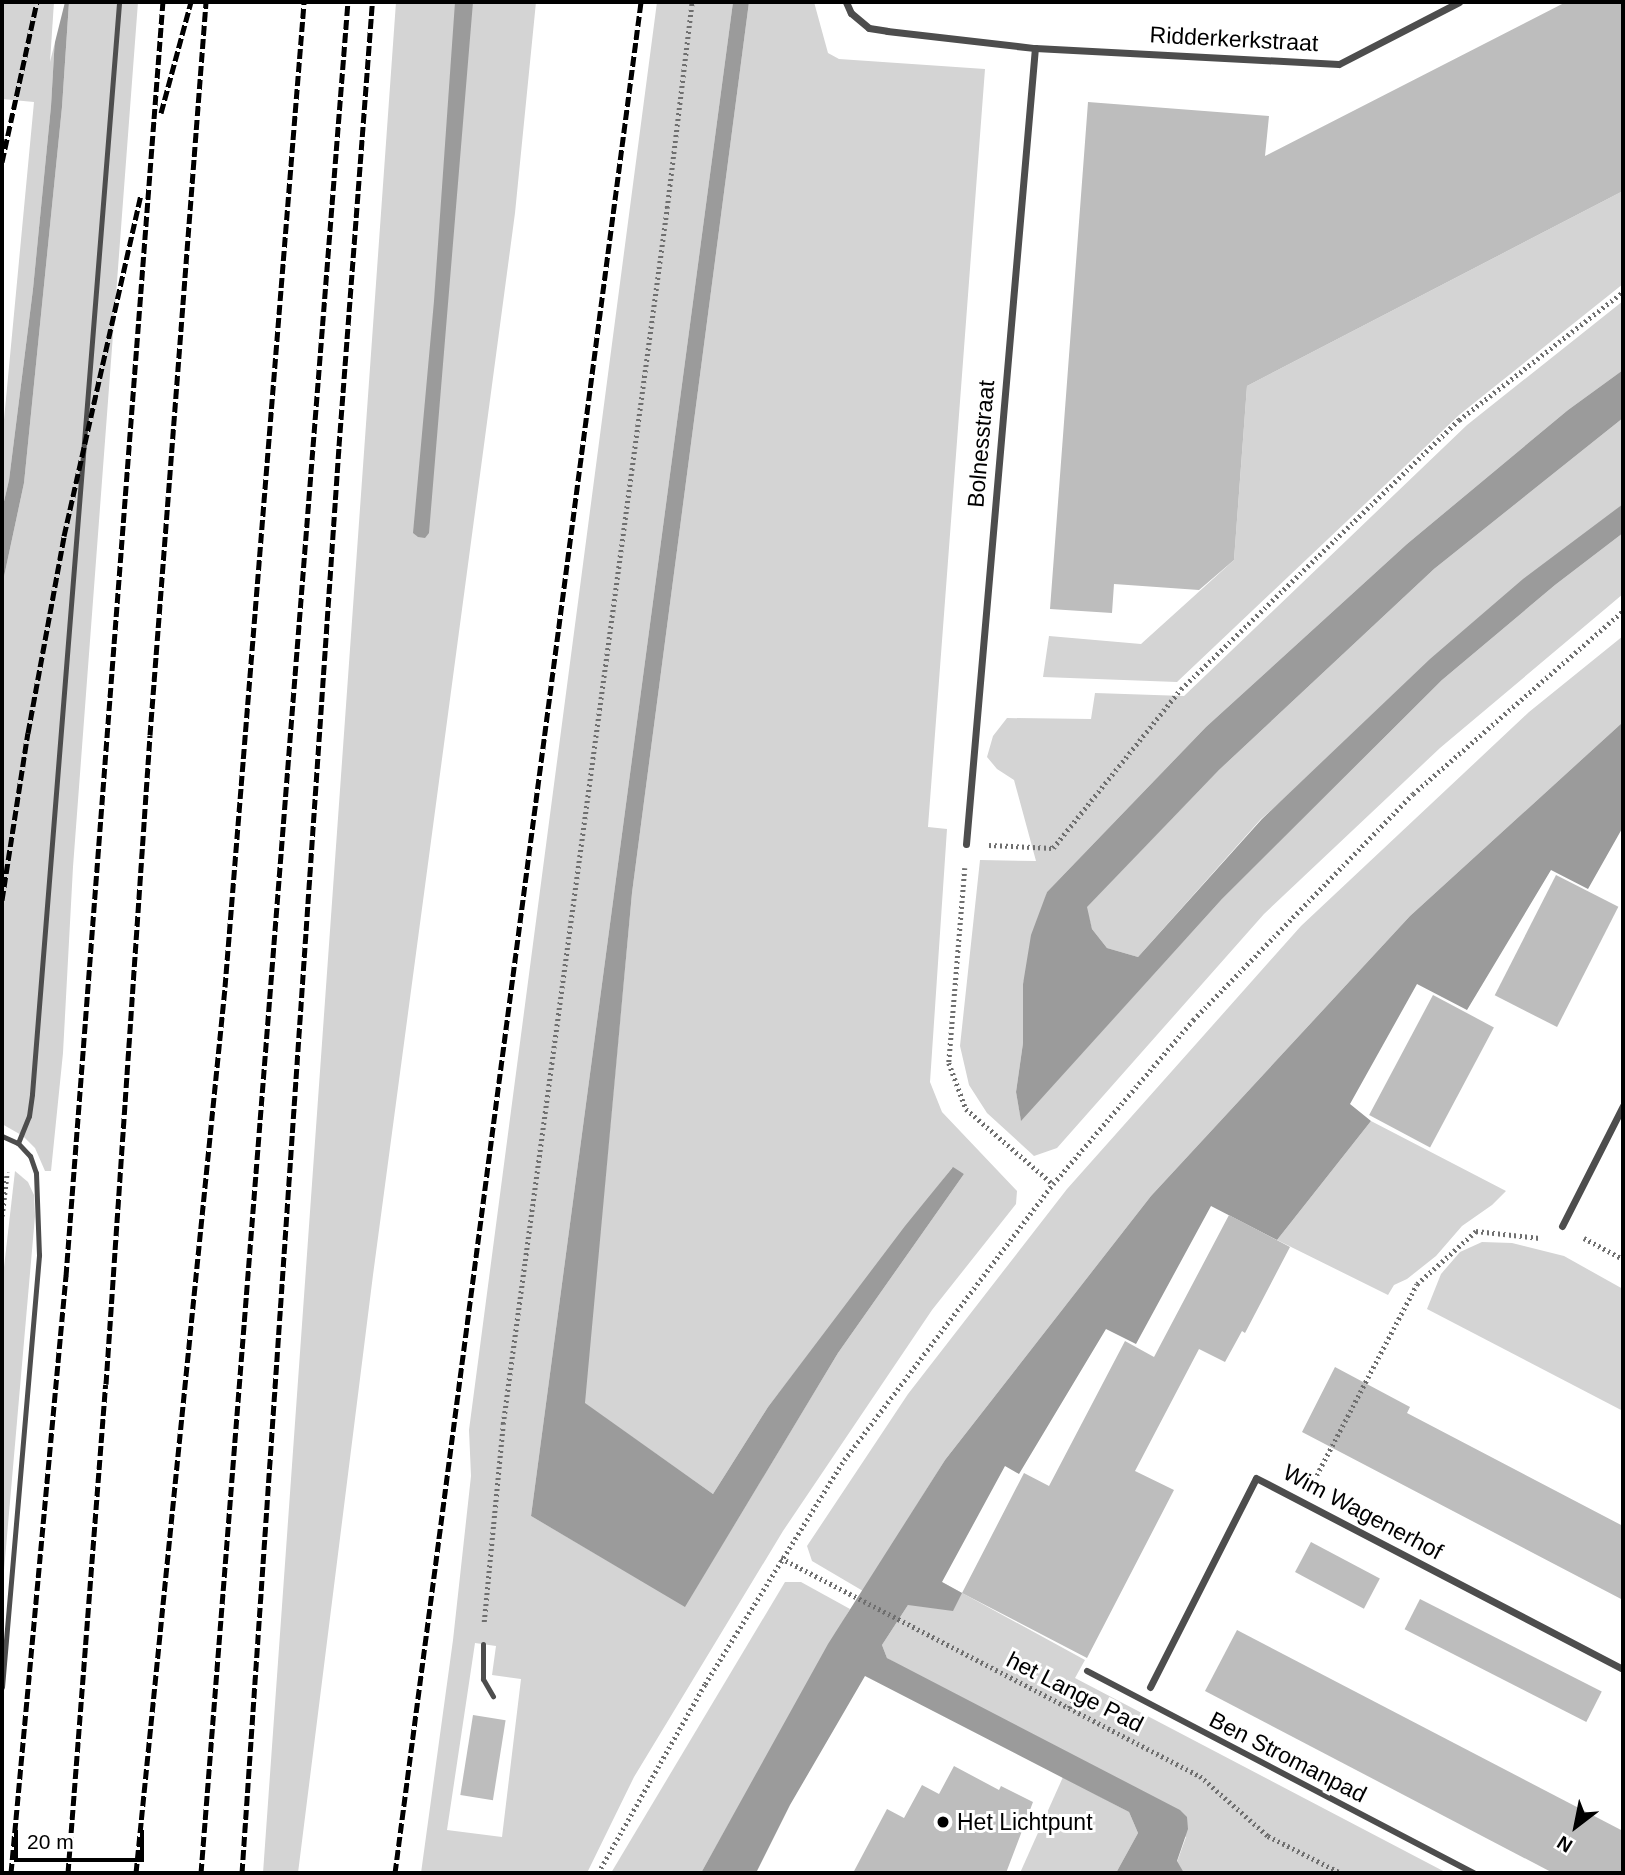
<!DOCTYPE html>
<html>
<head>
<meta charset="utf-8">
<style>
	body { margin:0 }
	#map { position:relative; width:1625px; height:1875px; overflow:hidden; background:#fff; font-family:Arial,sans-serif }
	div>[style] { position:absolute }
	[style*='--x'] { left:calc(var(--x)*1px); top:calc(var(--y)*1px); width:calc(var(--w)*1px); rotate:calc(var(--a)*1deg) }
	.green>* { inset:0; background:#d4d4d4 }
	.water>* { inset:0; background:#9b9b9b }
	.pier>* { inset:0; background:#fff }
	.building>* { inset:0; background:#bdbdbd; transform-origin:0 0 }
	.path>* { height:4.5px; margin-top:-2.25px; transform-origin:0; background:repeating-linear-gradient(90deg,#6f6f6f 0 2px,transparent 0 5.5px) }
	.service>* { height:5px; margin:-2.5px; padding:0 2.5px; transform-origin:2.5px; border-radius:2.5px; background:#4d4d4d }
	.pedestrian>* { height:6px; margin:-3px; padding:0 3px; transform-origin:3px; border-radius:3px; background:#4d4d4d }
	.minor>* { height:7px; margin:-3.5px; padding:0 3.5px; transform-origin:3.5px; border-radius:3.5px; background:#4d4d4d }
	.rail>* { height:5px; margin-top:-2.5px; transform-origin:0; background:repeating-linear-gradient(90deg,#000 0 10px,transparent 0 13.5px) }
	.dots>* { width:19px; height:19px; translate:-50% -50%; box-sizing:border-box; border:4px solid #fff; border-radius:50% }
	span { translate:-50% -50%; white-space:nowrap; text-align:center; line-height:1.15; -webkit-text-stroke:6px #fff; paint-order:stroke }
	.street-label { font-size:23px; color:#000 }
	.poi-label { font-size:23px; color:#000 }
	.left { translate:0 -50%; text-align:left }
	.frame { position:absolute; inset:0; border:4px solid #000; pointer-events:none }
	.north { position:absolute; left:1541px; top:1791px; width:70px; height:70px; -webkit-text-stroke:5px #fff; paint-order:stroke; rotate:212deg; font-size:19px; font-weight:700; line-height:28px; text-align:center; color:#000 }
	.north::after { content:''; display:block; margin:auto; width:24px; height:32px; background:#000; clip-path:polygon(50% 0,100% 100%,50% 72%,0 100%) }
	.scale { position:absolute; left:14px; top:1830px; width:130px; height:32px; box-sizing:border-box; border:4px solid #000; border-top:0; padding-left:9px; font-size:21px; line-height:24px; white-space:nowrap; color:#000; -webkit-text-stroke:5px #fff; paint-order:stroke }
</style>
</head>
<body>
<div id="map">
	<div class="green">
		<div style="clip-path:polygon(2px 2px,57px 2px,51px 106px,33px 289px,9px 480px,2px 510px,2px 441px,34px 102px,2px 99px)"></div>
		<div style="clip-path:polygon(69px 2px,138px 2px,73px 867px,63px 1053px,51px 1171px,45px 1171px,35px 1148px,23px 1136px,2px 1124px,2px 586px,24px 483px,62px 107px)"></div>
		<div style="clip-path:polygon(396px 2px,536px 2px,515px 213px,373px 1275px,298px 1873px,263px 1873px)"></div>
		<div style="clip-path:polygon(evenodd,657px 2px,733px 2px,531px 1516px,685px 1606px,838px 1353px,964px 1174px,952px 1168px,768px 1407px,713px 1494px,584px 1403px,632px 893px,749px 2px,814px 2px,828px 53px,839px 59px,985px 69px,928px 827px,947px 829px,930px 1082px,942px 1112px,1017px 1191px,1016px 1204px,932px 1310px,783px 1531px,634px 1777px,587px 1873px,421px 1873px,453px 1640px,471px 1476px,469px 1430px,657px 2px,475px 1643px,496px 1646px,492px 1675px,521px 1679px,502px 1837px,447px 1830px,475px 1643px)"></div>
		<div style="clip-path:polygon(1623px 191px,1623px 284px,1459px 415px,1177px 682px,1043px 677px,1049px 636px,1141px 644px,1234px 560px,1247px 386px)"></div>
		<div style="clip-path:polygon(1623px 301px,1623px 370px,1568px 410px,1407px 544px,1206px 727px,1047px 892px,1023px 984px,1023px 1043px,1016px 1092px,1021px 1120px,1222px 899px,1442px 680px,1555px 585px,1623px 533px,1623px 594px,1440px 748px,1264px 914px,1057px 1148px,1034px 1156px,987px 1113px,969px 1085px,960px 1046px,980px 860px,1036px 861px,1014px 780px,997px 769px,987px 757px,993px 736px,1007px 718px,1091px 719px,1095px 693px,1184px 696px,1467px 425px)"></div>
		<div style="clip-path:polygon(1623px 418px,1623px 504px,1261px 819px,1138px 957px,1107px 948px,1092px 929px,1086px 907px,1219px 770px,1434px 569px)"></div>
		<div style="clip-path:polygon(1623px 636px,1623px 722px,1410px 916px,1151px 1196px,945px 1460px,863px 1591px,812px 1561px,807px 1546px,908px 1394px,1067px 1189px,1301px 926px,1529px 712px)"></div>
		<div style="clip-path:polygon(1371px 1121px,1506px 1191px,1492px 1205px,1462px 1226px,1436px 1256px,1407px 1279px,1394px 1285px,1388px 1295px,1277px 1240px)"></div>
		<div style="clip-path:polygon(15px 1171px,28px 1182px,34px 1195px,35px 1216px,2px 1593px,2px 1285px)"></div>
		<div style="clip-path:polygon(1482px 1242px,1512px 1243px,1564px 1256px,1623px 1289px,1623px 1411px,1427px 1309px,1441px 1274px,1460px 1252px)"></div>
		<div style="clip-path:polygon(785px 1582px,801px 1582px,850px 1609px,701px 1873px,611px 1873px)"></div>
		<div style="clip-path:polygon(942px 1582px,1085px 1660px,1075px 1678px,1447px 1873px,1182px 1872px,1177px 1862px,1186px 1837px,887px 1658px,882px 1645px,908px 1605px)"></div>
		<div style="clip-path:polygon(1063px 1777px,1129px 1812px,1138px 1833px,1116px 1873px,1020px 1873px)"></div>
	</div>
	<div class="water">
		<div style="clip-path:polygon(57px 2px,69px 2px,62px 107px,24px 483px,2px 586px,2px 510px,9px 480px,33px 289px,51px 106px)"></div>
		<div style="clip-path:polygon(455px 2px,473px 2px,429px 533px,425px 538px,418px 537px,413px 533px,434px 301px)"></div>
		<div style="clip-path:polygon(733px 2px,749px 2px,632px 893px,585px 1403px,713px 1494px,768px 1407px,905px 1226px,953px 1167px,964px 1174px,838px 1353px,685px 1607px,531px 1516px)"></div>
		<div style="clip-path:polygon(1623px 370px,1623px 418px,1434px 569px,1219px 770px,1087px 907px,1092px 929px,1107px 948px,1138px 957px,1262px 819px,1430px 659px,1523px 579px,1623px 504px,1623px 533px,1555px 585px,1442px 680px,1222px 899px,1021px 1121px,1016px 1092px,1023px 1043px,1023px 984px,1031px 935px,1047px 892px,1206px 727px,1407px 544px,1568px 410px)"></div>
		<div style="clip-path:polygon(1623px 722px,1623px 827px,1588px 889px,1551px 870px,1467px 1010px,1417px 984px,1350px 1104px,1371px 1121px,1277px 1240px,1211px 1206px,1136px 1344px,1106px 1329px,1019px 1474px,1005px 1466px,942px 1582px,962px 1593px,953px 1611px,908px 1605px,882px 1645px,887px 1658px,1180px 1810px,1187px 1817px,1188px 1829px,1177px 1861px,1184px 1873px,1116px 1873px,1138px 1833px,1129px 1812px,865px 1676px,790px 1805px,756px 1873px,701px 1873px,828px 1644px,945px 1460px,1151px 1196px,1410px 916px)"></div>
	</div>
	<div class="pier">
		<div style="clip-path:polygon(54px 2px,65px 2px,50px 62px)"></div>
	</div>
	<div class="building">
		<div style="clip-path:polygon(1566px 2px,1623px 2px,1623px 191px,1247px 386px,1234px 560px,1199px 590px,1114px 584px,1112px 613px,1050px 609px,1088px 102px,1269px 116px,1265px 156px)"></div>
		<div style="left:1556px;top:875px;width:70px;height:135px;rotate:27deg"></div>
		<div style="left:1433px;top:995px;width:69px;height:136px;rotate:28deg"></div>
		<div style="clip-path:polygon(1229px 1215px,1290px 1247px,1245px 1333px,1242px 1331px,1225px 1362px,1199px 1349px,1135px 1471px,1174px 1490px,1087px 1658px,962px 1593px,1024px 1473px,1049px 1486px,1125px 1341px,1154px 1357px)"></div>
		<div style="clip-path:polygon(1335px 1367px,1410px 1407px,1407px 1413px,1623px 1526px,1623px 1600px,1302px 1432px)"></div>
		<div style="left:1311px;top:1542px;width:78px;height:34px;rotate:28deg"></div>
		<div style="left:1420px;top:1599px;width:204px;height:34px;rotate:27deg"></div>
		<div style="clip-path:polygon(1237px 1630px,1623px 1831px,1623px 1873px,1553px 1873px,1205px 1691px)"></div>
		<div style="left:473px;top:1715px;width:33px;height:81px;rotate:9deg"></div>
		<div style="clip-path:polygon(954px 1766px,999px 1790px,1001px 1786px,1033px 1802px,1006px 1873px,853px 1873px,887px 1809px,904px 1818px,922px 1785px,939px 1794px)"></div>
	</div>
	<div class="path">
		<div style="--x:989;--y:845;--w:64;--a:2.7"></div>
		<div style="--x:1053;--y:848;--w:204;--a:-51.2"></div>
		<div style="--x:1181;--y:689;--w:387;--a:-44.1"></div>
		<div style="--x:1459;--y:420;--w:208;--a:-38"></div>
		<div style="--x:965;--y:868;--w:196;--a:94.7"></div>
		<div style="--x:949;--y:1063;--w:49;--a:69.7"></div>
		<div style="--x:966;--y:1109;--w:115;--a:40.8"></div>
		<div style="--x:2;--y:1216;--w:44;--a:-83.5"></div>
		<div style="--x:1584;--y:1238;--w:44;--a:28.3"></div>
		<div style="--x:1314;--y:1480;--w:221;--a:-62.3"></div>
		<div style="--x:1417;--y:1284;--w:79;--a:-41.9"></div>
		<div style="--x:1476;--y:1231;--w:64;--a:6.2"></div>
		<div style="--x:781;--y:1558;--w:472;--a:27.5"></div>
		<div style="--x:1200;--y:1776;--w:91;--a:41.4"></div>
		<div style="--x:1268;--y:1836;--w:82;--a:26.9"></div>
		<div style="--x:484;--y:1622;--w:199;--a:-84.5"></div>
		<div style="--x:503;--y:1424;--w:1227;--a:-82.32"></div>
		<div style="--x:667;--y:208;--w:208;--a:-83.1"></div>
		<div style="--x:1069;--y:1708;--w:17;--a:-65"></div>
		<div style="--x:598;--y:1873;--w:217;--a:-60.5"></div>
		<div style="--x:705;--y:1684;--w:264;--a:-58.2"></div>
		<div style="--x:844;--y:1460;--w:346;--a:-52.9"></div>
		<div style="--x:1053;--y:1184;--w:216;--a:-49.5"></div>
		<div style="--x:1193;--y:1020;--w:315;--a:-45.8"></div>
		<div style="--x:1413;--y:794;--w:279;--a:-41.1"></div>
	</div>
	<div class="service">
		<div style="--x:2;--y:1136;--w:17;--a:24"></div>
		<div style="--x:483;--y:1644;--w:35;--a:90"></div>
		<div style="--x:483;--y:1679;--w:20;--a:60"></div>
		<div style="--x:2;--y:1687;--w:434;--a:-85.1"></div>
		<div style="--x:39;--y:1255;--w:82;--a:-92.1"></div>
		<div style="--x:36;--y:1173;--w:18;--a:-109"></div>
		<div style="--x:30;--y:1156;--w:18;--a:-133"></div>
		<div style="--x:18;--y:1143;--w:29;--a:-68"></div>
		<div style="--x:29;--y:1116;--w:22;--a:-82"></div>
		<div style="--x:32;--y:1094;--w:1095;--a:-85.44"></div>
	</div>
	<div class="pedestrian">
		<div style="--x:1087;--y:1671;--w:437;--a:27.6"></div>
	</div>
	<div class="minor">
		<div style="--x:846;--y:2;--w:12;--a:66"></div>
		<div style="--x:851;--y:13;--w:23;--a:40"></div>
		<div style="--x:869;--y:28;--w:18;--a:9"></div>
		<div style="--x:887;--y:31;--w:149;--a:6.6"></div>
		<div style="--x:1035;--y:48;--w:304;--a:3"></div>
		<div style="--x:1339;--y:64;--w:135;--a:-27.3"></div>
		<div style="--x:966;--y:844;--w:799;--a:-85.05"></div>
		<div style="--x:1562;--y:1226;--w:135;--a:-63.1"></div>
		<div style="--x:1150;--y:1687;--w:234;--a:-63.1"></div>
		<div style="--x:1256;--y:1478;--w:414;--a:27.5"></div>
	</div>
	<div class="rail">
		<div style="--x:161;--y:113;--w:115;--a:-74.9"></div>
		<div style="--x:2;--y:162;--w:164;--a:-77.7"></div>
		<div style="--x:2;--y:900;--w:169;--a:-81.2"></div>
		<div style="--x:28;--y:733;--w:200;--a:-79.6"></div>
		<div style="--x:64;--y:536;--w:350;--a:-77.3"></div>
		<div style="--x:11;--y:1873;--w:600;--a:-84.74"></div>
		<div style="--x:66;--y:1276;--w:1278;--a:-85.65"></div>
		<div style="--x:68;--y:1873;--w:490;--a:-85.6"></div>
		<div style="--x:106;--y:1384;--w:650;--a:-86.12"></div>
		<div style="--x:150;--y:735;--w:735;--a:-85.63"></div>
		<div style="--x:136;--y:1873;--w:890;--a:-84.26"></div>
		<div style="--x:225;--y:987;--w:988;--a:-85.41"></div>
		<div style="--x:201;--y:1873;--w:1877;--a:-85.51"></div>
		<div style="--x:242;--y:1873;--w:1430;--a:-86.11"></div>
		<div style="--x:339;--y:446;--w:445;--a:-85.7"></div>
		<div style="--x:395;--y:1873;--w:1887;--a:-82.51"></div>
	</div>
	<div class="dots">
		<div style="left:943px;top:1822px;background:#000"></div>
	</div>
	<div class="street-label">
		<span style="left:1234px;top:39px;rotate:3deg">Ridderkerkstraat</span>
		<span style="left:981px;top:444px;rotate:-85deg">Bolnesstraat</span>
		<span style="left:1363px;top:1512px;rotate:28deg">Wim Wagenerhof</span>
		<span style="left:1075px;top:1692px;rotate:27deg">het Lange Pad</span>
		<span style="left:1288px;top:1757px;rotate:27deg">Ben Stromanpad</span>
	</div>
	<div class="poi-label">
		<span class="left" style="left:957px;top:1822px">Het Lichtpunt</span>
	</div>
	<div class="frame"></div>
	<div class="north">N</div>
	<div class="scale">20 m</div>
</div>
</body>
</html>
